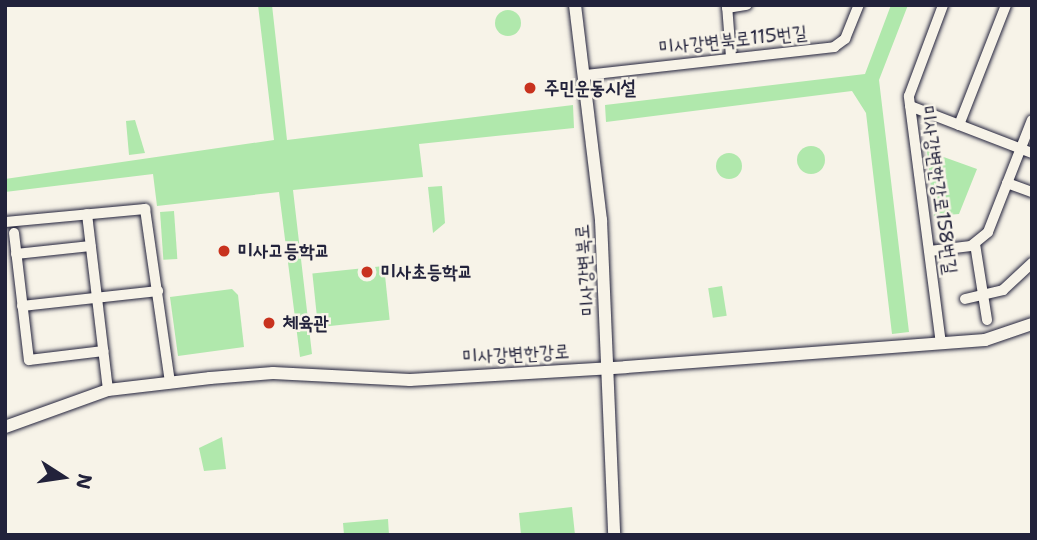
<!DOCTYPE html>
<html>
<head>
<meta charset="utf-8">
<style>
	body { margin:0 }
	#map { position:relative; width:1037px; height:540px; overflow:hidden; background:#f7f3e8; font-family:"Shantell Sans","Poor Story",sans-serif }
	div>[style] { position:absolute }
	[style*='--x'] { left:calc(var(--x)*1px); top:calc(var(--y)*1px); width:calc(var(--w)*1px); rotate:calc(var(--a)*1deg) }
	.green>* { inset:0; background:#b0e8ac; transform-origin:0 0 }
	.round { border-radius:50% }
	.roads { filter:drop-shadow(0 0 2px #22223b) drop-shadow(0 0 2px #22223b) }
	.minor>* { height:10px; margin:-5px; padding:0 5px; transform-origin:5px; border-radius:5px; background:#f7f3e8 }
	.tertiary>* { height:12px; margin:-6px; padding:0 6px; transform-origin:6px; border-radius:6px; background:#f7f3e8 }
	.dots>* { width:19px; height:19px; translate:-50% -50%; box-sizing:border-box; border:4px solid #f7f3e8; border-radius:50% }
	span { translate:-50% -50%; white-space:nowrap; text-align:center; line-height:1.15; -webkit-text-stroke:5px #f7f3e8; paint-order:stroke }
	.street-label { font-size:19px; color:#22223b }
	.poi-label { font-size:19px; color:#22223b; font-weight:700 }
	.left { translate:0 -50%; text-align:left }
	.frame { position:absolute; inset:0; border:7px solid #22223b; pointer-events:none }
	.north { position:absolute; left:28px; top:442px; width:70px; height:70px; -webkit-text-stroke:5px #f7f3e8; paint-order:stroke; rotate:102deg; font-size:19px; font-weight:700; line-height:28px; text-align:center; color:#22223b }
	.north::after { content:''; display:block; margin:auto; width:24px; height:32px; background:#22223b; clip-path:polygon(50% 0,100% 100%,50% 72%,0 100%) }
</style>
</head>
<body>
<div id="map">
	<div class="green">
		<div style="clip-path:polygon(258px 5px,272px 5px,287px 140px,573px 105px,574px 128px,419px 144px,423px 177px,293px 190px,312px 354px,300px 357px,279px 192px,157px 206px,153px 174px,5px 192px,5px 179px,274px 140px)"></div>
		<div style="clip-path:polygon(891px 5px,908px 5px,879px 80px,909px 332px,892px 334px,866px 113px,852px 91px,606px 122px,605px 105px,865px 74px)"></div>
		<div class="round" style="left:495px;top:10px;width:26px;height:26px"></div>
		<div style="clip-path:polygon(135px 120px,145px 153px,129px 155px,126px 121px)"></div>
		<div class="round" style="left:797px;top:146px;width:28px;height:28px"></div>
		<div style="clip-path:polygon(927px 151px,977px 169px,959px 214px,934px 216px)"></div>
		<div class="round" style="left:716px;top:153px;width:26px;height:26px"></div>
		<div style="clip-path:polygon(442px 186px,445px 223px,433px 233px,428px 187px)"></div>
		<div style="left:174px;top:211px;width:48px;height:14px;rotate:86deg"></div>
		<div style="left:384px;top:266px;width:54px;height:72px;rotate:84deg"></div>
		<div style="left:722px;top:286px;width:30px;height:14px;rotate:81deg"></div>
		<div style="clip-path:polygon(232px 289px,238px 295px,244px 347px,178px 356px,170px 297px)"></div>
		<div style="clip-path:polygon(222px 437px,226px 469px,204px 471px,199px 448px)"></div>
		<div style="clip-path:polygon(572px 507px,575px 535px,521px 535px,519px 513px)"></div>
		<div style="clip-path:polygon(388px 519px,389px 535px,344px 535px,343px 523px)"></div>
	</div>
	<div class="roads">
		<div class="minor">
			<div style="--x:727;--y:5;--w:52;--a:85.6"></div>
			<div style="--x:727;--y:8;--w:20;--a:-9"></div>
			<div style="--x:586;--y:75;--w:250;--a:-6.4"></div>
			<div style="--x:834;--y:47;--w:14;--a:-36"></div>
			<div style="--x:845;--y:39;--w:37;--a:-68"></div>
			<div style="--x:910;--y:106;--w:131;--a:21.1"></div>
			<div style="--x:959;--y:125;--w:129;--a:-68.6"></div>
			<div style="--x:1007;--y:183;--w:27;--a:20"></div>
			<div style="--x:87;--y:214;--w:177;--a:83.2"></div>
			<div style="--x:5;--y:222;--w:141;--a:-5.3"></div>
			<div style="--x:145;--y:209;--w:176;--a:81.8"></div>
			<div style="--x:14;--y:233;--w:128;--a:83.3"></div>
			<div style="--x:29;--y:360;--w:75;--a:-6.9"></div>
			<div style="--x:975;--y:244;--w:77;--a:81"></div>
			<div style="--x:930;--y:251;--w:41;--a:-7"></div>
			<div style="--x:971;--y:246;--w:22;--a:-39"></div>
			<div style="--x:988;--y:232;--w:120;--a:-68.6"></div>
			<div style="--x:16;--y:254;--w:75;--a:-6.1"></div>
			<div style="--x:965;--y:299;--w:39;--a:-13"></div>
			<div style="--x:1003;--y:290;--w:40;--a:-43"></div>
			<div style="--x:22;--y:306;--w:137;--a:-6.3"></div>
			<div style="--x:941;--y:344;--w:250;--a:-97.4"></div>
			<div style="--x:909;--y:96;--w:97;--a:-69.5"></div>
		</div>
		<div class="tertiary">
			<div style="--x:575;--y:5;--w:217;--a:83.1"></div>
			<div style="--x:601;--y:220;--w:315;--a:87.6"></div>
			<div style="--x:5;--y:427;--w:109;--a:-19.8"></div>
			<div style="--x:108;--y:390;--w:103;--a:-6.7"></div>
			<div style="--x:210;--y:378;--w:63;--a:-4.5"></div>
			<div style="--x:273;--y:373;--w:137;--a:2.9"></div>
			<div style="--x:410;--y:380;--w:216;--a:-3.4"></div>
			<div style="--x:626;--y:367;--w:360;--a:-4.3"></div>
			<div style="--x:985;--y:340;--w:50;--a:-18.8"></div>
		</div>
	</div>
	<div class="dots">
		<div style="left:530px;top:88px;background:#c8321e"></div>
		<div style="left:224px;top:251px;background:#c8321e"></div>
		<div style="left:367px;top:272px;background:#c8321e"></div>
		<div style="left:269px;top:323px;background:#c8321e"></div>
	</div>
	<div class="street-label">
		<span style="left:733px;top:40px;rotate:-6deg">미사강변북로115번길</span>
		<span style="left:939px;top:190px;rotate:82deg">미사강변한강로158번길</span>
		<span style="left:585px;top:270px;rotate:-94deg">미사강변북로</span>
		<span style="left:516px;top:354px;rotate:-3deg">미사강변한강로</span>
	</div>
	<div class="poi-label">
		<span class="left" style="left:544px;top:88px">주민운동시설</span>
		<span class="left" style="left:238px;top:251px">미사고등학교</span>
		<span class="left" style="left:381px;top:272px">미사초등학교</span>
		<span class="left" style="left:283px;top:323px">체육관</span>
	</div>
	<div class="frame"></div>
	<div class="north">N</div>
</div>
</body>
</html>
